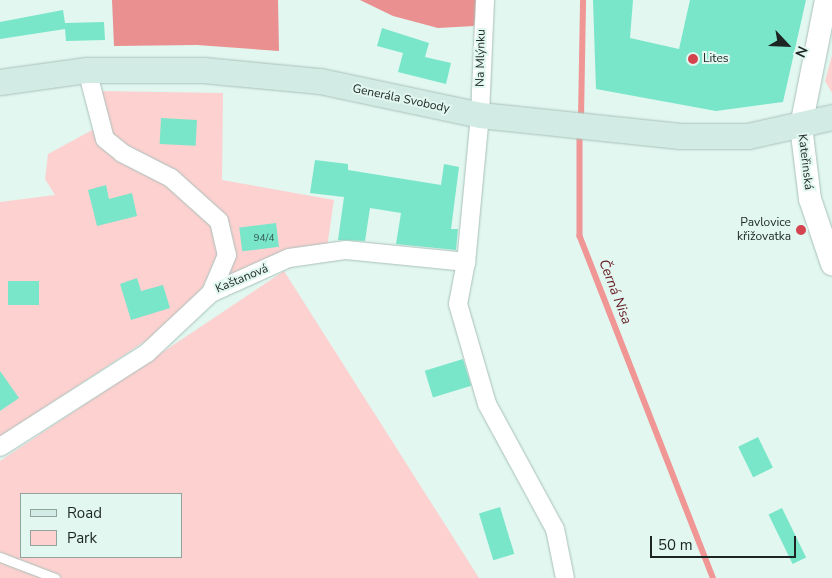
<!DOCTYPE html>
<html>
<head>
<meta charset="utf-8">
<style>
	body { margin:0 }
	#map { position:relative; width:832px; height:578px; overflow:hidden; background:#e1f7f0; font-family:"Nunito Sans",sans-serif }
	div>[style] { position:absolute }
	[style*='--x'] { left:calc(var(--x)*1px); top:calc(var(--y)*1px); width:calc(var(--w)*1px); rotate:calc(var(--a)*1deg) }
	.green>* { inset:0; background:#fcd1d0 }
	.forest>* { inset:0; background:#ea9090 }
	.stream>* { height:5.5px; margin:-2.75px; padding:0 2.75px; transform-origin:2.75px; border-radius:2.75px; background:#f09695 }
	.building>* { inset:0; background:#79e6c9; transform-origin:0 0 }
	.roads { filter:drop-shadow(0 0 1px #aac0b9) drop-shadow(0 0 1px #aac0b9) }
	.service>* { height:9px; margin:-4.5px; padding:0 4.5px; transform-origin:4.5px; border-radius:4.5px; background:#fff }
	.minor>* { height:18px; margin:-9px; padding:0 9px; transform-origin:9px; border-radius:9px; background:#fff }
	.tertiary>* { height:22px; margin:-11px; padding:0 11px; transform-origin:11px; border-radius:11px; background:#fff }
	.secondary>* { height:25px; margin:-12.5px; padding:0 12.5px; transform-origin:12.5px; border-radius:12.5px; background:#d2ece5 }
	.dots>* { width:14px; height:14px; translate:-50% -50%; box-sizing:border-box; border:2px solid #e1f7f0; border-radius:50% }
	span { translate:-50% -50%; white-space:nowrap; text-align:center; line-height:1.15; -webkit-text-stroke:4px #e1f7f0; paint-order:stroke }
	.number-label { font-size:10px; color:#33554c }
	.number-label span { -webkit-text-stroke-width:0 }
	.street-label { font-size:12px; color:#1c2522 }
	.poi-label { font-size:12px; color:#1c2522 }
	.left { translate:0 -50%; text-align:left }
	.right { translate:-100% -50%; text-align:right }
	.water-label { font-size:14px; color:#64151d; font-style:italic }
	.legend { position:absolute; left:20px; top:493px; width:162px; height:65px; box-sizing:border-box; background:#e1f7f0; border:1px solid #92a39e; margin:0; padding:6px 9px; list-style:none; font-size:15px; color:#1c2522 }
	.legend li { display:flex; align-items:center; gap:10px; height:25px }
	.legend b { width:25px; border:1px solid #92a39e }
	.north { position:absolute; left:762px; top:20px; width:50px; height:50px; -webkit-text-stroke:4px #e1f7f0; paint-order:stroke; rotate:115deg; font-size:14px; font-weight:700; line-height:20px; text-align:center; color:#1c2522 }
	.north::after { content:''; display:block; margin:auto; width:18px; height:22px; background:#1c2522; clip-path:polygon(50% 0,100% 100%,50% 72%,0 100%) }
	.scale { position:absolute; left:650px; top:536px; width:146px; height:22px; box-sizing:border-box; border:2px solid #1c2522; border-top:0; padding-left:6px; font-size:15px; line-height:18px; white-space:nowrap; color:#1c2522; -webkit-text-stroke:4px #e1f7f0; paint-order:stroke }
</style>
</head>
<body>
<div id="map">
	<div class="green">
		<div style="clip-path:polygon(832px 55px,832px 93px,825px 81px)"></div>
		<div style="clip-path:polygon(98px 91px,223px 93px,222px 180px,334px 200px,327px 247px,232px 276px,224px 271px,223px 215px,110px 136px)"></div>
		<div style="clip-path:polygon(96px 128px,215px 221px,221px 248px,201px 291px,162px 330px,0 437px,0 202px,55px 195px,45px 179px,48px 154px)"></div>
		<div style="clip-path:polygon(evenodd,284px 271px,479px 578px,0 578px,0 461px,284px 271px,21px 494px,181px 494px,181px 557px,21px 557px,21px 494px)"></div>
	</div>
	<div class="forest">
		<div style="clip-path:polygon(112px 0,278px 0,279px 51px,197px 45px,114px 46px)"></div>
		<div style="clip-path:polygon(360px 0,478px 0,474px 26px,438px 28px,393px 16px)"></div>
	</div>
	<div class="stream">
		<div style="--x:581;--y:118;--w:118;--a:-89"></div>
		<div style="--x:580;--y:133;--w:103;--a:90"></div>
		<div style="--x:580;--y:236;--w:367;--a:68.7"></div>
	</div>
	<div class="building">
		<div style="clip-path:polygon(593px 0,633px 0,630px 38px,679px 49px,690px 0,806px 0,783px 102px,716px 111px,596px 89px)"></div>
		<div style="clip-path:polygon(63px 10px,65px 23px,104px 22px,105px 40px,66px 41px,65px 29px,0 39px,0 22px)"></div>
		<div style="clip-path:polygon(382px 28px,429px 43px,425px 57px,451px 63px,446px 84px,398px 72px,403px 53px,377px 46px)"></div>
		<div style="left:161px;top:118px;width:36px;height:26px;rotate:3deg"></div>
		<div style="clip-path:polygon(315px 160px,348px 164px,348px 170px,441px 185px,444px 164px,459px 167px,451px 229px,458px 229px,456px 250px,396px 244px,401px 213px,370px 208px,365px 241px,338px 240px,344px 197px,310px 193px)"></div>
		<div style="clip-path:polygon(106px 185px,109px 199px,132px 193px,137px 216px,97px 226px,88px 190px)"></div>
		<div style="left:276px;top:223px;width:24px;height:37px;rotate:83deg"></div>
		<div style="clip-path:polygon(137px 278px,141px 291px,163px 285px,170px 308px,131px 320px,120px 284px)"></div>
		<div style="left:8px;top:281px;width:31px;height:24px"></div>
		<div style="left:463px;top:359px;width:28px;height:40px;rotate:73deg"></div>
		<div style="clip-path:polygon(0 371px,19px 398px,0 411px)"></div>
		<div style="left:758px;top:437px;width:34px;height:22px;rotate:64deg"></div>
		<div style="left:500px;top:507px;width:49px;height:22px;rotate:73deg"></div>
		<div style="left:782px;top:508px;width:55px;height:15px;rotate:64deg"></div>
	</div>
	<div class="roads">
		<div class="service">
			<div style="--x:0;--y:557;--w:59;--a:20.9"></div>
		</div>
		<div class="minor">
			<div style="--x:485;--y:0;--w:115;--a:92.5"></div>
			<div style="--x:480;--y:115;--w:148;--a:95.4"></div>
			<div style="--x:466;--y:262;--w:43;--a:100.8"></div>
			<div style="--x:458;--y:304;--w:104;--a:73.8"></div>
			<div style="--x:487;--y:404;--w:142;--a:61.5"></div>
			<div style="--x:555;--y:529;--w:50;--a:78.5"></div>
			<div style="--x:87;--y:70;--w:71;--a:75.4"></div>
			<div style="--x:105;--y:139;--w:22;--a:39"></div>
			<div style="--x:122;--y:153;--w:55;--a:27"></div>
			<div style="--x:171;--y:178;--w:64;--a:41.9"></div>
			<div style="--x:219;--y:221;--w:35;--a:77"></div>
			<div style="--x:227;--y:255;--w:41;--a:112.8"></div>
			<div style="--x:211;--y:293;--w:85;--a:-24.2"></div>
			<div style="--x:289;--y:258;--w:58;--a:-8"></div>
			<div style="--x:346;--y:250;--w:121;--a:5.7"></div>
			<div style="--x:0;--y:447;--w:174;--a:-32.6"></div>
			<div style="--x:147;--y:353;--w:88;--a:-43.2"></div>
		</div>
		<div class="tertiary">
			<div style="--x:826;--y:0;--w:128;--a:101.2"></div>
			<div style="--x:801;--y:126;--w:74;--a:83"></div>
			<div style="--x:810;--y:199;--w:69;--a:71.3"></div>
		</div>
		<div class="secondary">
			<div style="--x:0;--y:82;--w:88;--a:-7.9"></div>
			<div style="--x:87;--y:70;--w:116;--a:0"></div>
			<div style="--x:203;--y:70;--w:118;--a:5.4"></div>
			<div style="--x:320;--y:81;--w:164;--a:12"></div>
			<div style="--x:480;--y:115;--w:201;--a:6"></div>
			<div style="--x:680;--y:136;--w:68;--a:0"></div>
			<div style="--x:748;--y:136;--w:86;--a:-12.7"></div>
		</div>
	</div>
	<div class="dots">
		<div style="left:693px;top:59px;background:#d4444f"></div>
		<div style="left:801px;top:230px;background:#d4444f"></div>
	</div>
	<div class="number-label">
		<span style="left:264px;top:239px">94/4</span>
	</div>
	<div class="street-label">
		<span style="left:481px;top:58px;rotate:-89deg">Na Mlýnku</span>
		<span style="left:401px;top:99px;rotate:12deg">Generála Svobody</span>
		<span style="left:805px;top:162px;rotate:83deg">Kateřinská</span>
		<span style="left:242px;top:279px;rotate:-23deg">Kaštanová</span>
	</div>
	<div class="poi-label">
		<span class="left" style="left:703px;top:59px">Lites</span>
		<span class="right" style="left:791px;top:230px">Pavlovice<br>křižovatka</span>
	</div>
	<div class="water-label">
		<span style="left:615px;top:292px;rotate:69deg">Černá Nisa</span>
	</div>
	<ul class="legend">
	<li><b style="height:6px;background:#d2ece5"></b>Road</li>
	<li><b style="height:14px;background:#fcd1d0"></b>Park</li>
	</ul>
	<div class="north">N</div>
	<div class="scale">50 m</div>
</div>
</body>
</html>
